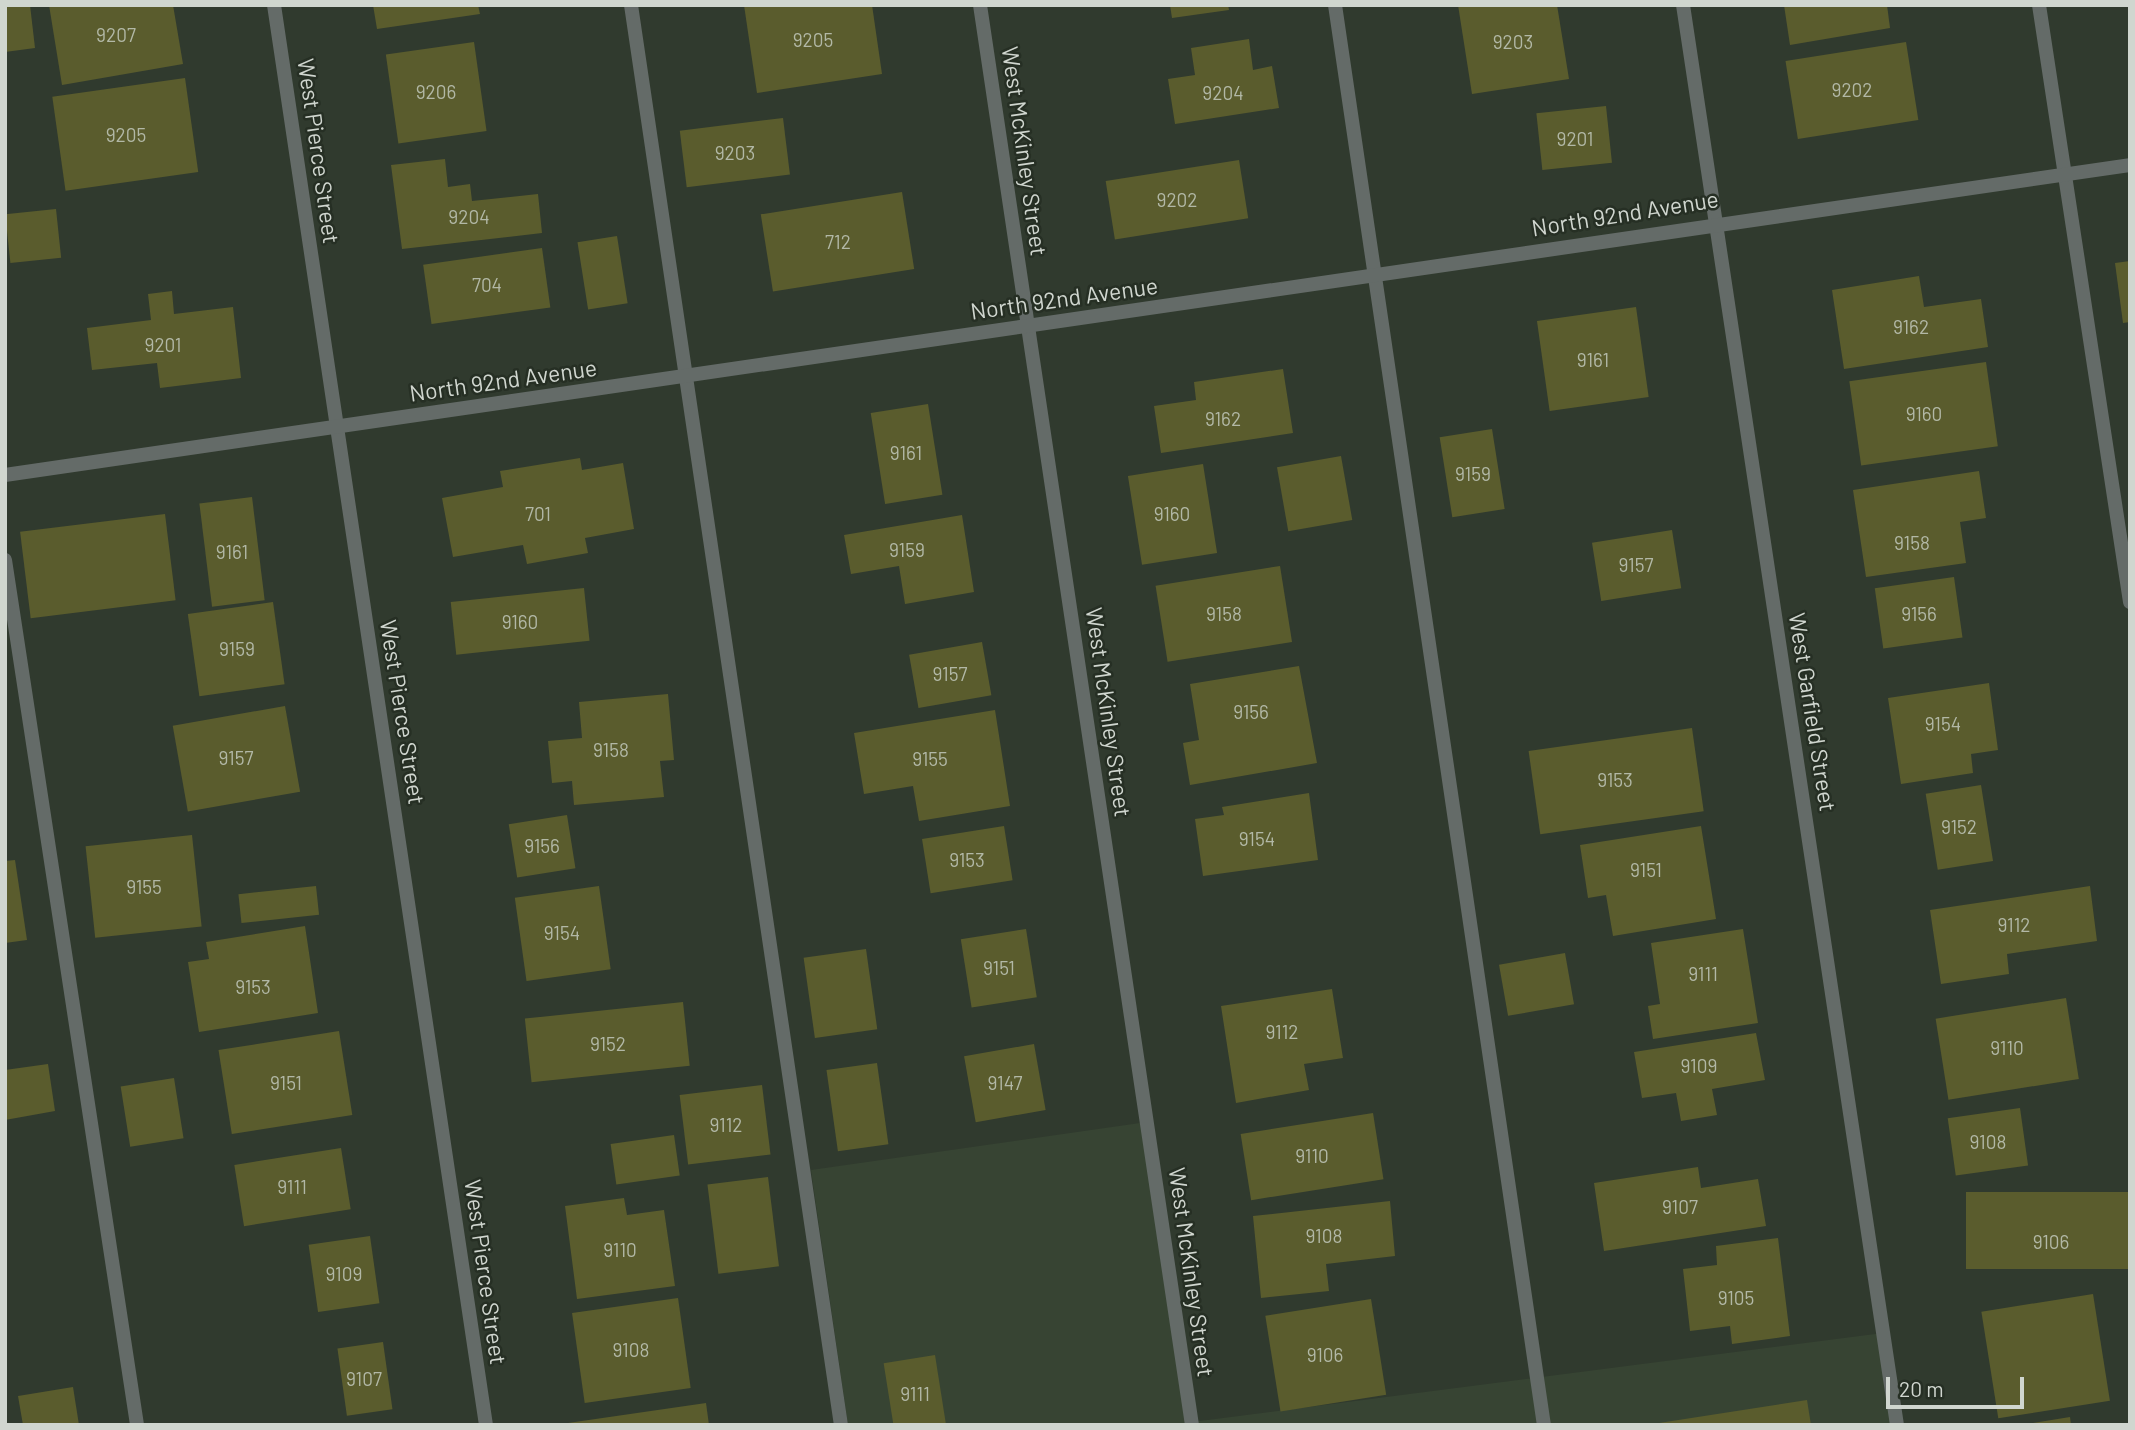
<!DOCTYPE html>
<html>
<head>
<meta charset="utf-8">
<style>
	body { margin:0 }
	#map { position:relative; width:2135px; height:1430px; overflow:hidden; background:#303a2e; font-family:Barlow,sans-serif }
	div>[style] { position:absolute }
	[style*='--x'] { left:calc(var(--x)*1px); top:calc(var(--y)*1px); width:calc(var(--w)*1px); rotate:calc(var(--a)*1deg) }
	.built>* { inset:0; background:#374433 }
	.building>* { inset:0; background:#5a5c2d; transform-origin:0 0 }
	.lane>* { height:14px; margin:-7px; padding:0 7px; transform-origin:7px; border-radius:7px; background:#646b68 }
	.street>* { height:14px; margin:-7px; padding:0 7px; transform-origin:7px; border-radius:7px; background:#646b68 }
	span { translate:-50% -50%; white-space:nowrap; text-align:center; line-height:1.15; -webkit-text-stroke:5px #262f24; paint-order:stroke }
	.number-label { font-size:19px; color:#b2b8a6 }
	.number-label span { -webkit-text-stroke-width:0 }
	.street-label { font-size:23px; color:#d0d6cf }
	.frame { position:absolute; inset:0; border:7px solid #d0d6cf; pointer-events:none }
	.scale { position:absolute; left:1886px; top:1377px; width:138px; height:32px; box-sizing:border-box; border:4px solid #d0d6cf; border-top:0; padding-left:9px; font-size:21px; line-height:24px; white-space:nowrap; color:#d0d6cf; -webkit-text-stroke:5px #262f24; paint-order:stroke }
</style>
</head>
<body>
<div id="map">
	<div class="built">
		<div style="clip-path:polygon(1147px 1122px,1192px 1422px,1883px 1333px,1897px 1425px,848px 1425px,811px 1170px)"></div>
	</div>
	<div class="building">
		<div style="clip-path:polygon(5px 5px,30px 5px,35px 48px,5px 52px)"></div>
		<div style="clip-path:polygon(49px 5px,173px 5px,183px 64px,62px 85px)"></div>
		<div style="clip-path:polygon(373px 5px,478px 5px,480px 14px,377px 29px)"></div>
		<div style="clip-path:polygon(744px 5px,872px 5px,882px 74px,757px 93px)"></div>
		<div style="clip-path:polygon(1170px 5px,1228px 5px,1229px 10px,1172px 18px)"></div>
		<div style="clip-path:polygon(1458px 5px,1557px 5px,1569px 79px,1472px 94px)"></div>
		<div style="clip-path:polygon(1784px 5px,1887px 5px,1890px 28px,1790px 45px)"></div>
		<div style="clip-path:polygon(1249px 39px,1253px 70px,1272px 66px,1279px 108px,1175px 124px,1168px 79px,1195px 75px,1191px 48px)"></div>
		<div style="left:474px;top:42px;width:90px;height:89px;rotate:82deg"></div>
		<div style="left:1906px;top:42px;width:79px;height:122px;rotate:81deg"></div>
		<div style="left:185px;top:78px;width:95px;height:134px;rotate:82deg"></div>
		<div style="left:1606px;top:106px;width:57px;height:70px;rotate:84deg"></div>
		<div style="left:783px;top:118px;width:57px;height:104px;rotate:83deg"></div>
		<div style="clip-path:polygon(445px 159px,448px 187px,470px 184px,472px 201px,538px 194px,542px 233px,402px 249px,391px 165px)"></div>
		<div style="left:1239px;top:160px;width:59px;height:135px;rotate:81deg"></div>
		<div style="left:902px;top:192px;width:78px;height:143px;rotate:81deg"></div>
		<div style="left:56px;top:209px;width:49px;height:51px;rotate:84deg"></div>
		<div style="left:617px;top:236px;width:68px;height:40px;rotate:81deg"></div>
		<div style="left:542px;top:248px;width:60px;height:120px;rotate:82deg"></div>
		<div style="clip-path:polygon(2130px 261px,2130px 322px,2123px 323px,2115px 263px)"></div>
		<div style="clip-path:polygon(1919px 276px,1924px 307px,1981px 299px,1988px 347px,1844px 369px,1832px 290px)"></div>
		<div style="clip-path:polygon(172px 291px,174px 314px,233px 307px,241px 378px,160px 388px,157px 363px,92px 370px,87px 328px,151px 320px,148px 294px)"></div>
		<div style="left:1636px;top:307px;width:91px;height:100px;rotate:82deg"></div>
		<div style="left:1986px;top:362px;width:85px;height:138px;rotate:82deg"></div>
		<div style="clip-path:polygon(1283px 369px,1293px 433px,1161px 453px,1154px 406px,1196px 400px,1194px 382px)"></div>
		<div style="left:928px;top:404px;width:92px;height:58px;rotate:81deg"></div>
		<div style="left:1492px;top:429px;width:81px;height:53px;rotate:81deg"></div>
		<div style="left:1341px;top:456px;width:65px;height:65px;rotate:80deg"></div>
		<div style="clip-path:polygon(580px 458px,582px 470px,623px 463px,634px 529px,585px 538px,588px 553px,527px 564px,523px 545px,453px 557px,442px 498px,503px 487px,500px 471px)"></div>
		<div style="left:1203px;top:464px;width:90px;height:76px;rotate:81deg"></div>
		<div style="clip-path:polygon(1979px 471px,1986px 518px,1960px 522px,1966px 563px,1866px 577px,1853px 490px)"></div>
		<div style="left:252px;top:497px;width:104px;height:53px;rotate:83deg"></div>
		<div style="left:165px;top:514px;width:87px;height:146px;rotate:83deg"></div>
		<div style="clip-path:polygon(962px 515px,974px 592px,905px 604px,899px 566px,851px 574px,844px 535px)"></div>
		<div style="left:1672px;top:530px;width:59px;height:81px;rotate:81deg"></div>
		<div style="left:1280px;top:566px;width:77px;height:126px;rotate:81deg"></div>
		<div style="left:1954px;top:577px;width:61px;height:80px;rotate:82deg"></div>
		<div style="left:584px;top:588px;width:53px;height:134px;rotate:84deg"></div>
		<div style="left:273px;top:602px;width:83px;height:86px;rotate:82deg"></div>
		<div style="left:982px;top:642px;width:54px;height:74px;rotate:80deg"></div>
		<div style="clip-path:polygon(1299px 666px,1317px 763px,1190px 785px,1183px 743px,1199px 740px,1190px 684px)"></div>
		<div style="clip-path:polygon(1989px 683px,1998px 750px,1971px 754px,1973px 773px,1901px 784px,1888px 698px)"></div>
		<div style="clip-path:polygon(668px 694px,674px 760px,660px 761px,664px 797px,574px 805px,572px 781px,552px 783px,548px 741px,582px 738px,579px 702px)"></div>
		<div style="left:285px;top:706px;width:87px;height:114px;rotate:80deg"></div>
		<div style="clip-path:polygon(995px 710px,1010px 806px,919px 821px,913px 786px,864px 794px,854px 733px)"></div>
		<div style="left:1692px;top:728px;width:84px;height:165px;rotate:82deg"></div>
		<div style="left:1981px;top:785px;width:77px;height:56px;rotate:81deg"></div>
		<div style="clip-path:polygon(1309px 793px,1318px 860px,1203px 876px,1195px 819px,1224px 815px,1222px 807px)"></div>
		<div style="left:567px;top:815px;width:54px;height:59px;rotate:81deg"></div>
		<div style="left:1004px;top:826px;width:55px;height:83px;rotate:81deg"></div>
		<div style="clip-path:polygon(1701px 826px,1716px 919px,1613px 936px,1606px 895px,1588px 898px,1580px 845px)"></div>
		<div style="left:192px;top:835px;width:92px;height:107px;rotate:84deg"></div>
		<div style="clip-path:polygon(15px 860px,27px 940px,5px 943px,5px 861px)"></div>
		<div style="left:316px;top:886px;width:29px;height:78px;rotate:84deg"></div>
		<div style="left:599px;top:886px;width:84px;height:85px;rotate:82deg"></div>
		<div style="clip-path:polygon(2090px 886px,2097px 941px,2007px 954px,2009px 974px,1941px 984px,1930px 910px)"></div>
		<div style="clip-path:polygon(305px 926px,318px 1013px,199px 1032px,188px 962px,209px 959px,206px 942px)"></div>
		<div style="left:1026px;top:929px;width:69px;height:66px;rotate:81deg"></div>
		<div style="clip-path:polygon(1743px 929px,1758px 1023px,1653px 1039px,1648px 1006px,1660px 1004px,1651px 943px)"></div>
		<div style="left:866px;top:949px;width:81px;height:63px;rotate:82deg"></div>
		<div style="left:1565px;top:953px;width:52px;height:67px;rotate:80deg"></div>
		<div style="clip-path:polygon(1332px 989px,1343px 1058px,1304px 1064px,1309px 1090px,1236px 1103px,1221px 1006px)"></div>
		<div style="left:2066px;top:998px;width:82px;height:132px;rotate:81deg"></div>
		<div style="left:683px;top:1002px;width:64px;height:159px;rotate:84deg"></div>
		<div style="left:339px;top:1031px;width:85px;height:122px;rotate:81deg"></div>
		<div style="clip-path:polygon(1756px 1033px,1765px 1080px,1712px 1089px,1717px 1115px,1681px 1121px,1676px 1093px,1642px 1098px,1634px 1052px)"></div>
		<div style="left:1034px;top:1044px;width:67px;height:71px;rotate:80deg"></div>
		<div style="left:877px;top:1063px;width:82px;height:51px;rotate:82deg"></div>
		<div style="clip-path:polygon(48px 1064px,55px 1111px,5px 1120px,5px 1070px)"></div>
		<div style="left:174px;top:1078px;width:61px;height:54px;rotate:81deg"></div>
		<div style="left:762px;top:1085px;width:70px;height:83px;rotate:83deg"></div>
		<div style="left:2020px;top:1108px;width:58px;height:73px;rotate:82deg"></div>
		<div style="left:1373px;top:1113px;width:67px;height:134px;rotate:81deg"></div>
		<div style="left:674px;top:1135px;width:41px;height:64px;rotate:82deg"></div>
		<div style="left:341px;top:1148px;width:62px;height:108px;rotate:81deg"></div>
		<div style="clip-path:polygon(1698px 1167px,1701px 1188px,1758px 1179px,1766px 1226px,1604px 1251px,1594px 1183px)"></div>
		<div style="left:768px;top:1177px;width:90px;height:61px;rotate:83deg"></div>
		<div style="left:2130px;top:1192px;width:77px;height:164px;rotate:90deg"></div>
		<div style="clip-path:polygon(624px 1198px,627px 1215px,664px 1210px,675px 1286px,577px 1299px,565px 1206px)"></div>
		<div style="clip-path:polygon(1390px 1201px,1395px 1256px,1326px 1264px,1329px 1291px,1261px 1298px,1253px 1216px)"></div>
		<div style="left:370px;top:1236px;width:68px;height:62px;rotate:82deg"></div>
		<div style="clip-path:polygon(1778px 1238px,1790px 1336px,1732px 1344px,1730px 1326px,1690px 1331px,1683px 1269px,1717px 1265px,1716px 1246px)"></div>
		<div style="left:2093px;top:1294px;width:108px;height:113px;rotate:81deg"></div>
		<div style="left:678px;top:1298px;width:91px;height:107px;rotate:82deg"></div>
		<div style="left:1371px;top:1299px;width:97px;height:107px;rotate:81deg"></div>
		<div style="left:383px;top:1342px;width:68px;height:46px;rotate:82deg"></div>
		<div style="left:935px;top:1355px;width:71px;height:52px;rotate:81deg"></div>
		<div style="clip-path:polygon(73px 1387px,79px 1425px,23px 1425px,18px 1396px)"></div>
		<div style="clip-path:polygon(1807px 1400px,1811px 1425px,1660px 1425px,1659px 1423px)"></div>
		<div style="clip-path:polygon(706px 1403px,709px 1425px,568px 1425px,568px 1423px)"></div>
		<div style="clip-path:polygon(2070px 1417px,2071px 1425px,2033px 1425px,2033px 1423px)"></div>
	</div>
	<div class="lane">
		<div style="--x:631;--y:5;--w:1435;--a:81.59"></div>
		<div style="--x:1335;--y:5;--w:1435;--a:81.63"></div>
		<div style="--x:2039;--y:5;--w:604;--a:81.33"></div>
		<div style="--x:5;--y:560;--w:875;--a:81.32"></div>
	</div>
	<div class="street">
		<div style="--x:274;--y:5;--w:1436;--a:81.51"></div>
		<div style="--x:980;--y:5;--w:1436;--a:81.51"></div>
		<div style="--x:1683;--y:5;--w:1436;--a:81.43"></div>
		<div style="--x:5;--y:475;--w:2147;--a:-8.3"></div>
	</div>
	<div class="number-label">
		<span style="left:116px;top:35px">9207</span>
		<span style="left:813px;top:40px">9205</span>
		<span style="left:1513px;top:42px">9203</span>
		<span style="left:1852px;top:90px">9202</span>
		<span style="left:436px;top:92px">9206</span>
		<span style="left:1223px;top:93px">9204</span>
		<span style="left:126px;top:135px">9205</span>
		<span style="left:1575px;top:139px">9201</span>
		<span style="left:735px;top:153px">9203</span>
		<span style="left:1177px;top:200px">9202</span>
		<span style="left:469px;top:217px">9204</span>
		<span style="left:838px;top:242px">712</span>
		<span style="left:487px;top:285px">704</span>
		<span style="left:1911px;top:327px">9162</span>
		<span style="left:163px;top:345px">9201</span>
		<span style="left:1593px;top:360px">9161</span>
		<span style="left:1924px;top:414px">9160</span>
		<span style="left:1223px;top:419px">9162</span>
		<span style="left:906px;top:453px">9161</span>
		<span style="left:1473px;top:474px">9159</span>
		<span style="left:538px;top:514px">701</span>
		<span style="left:1172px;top:514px">9160</span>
		<span style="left:1912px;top:543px">9158</span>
		<span style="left:907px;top:550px">9159</span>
		<span style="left:232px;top:552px">9161</span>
		<span style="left:1636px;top:565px">9157</span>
		<span style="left:1224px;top:614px">9158</span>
		<span style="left:1919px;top:614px">9156</span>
		<span style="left:520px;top:622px">9160</span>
		<span style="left:237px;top:649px">9159</span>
		<span style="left:950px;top:674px">9157</span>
		<span style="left:1251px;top:712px">9156</span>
		<span style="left:1943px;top:724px">9154</span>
		<span style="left:611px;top:750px">9158</span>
		<span style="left:236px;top:758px">9157</span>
		<span style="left:930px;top:759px">9155</span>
		<span style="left:1615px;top:780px">9153</span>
		<span style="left:1959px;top:827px">9152</span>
		<span style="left:1257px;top:839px">9154</span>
		<span style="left:542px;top:846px">9156</span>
		<span style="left:967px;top:860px">9153</span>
		<span style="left:1646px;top:870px">9151</span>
		<span style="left:144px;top:887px">9155</span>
		<span style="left:2014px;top:925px">9112</span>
		<span style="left:562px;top:933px">9154</span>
		<span style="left:999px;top:968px">9151</span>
		<span style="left:1703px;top:974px">9111</span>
		<span style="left:253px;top:987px">9153</span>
		<span style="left:1282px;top:1032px">9112</span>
		<span style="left:608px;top:1044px">9152</span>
		<span style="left:2007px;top:1048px">9110</span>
		<span style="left:1699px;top:1066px">9109</span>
		<span style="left:286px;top:1083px">9151</span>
		<span style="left:1005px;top:1083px">9147</span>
		<span style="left:726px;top:1125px">9112</span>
		<span style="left:1988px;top:1142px">9108</span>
		<span style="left:1312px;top:1156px">9110</span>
		<span style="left:292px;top:1187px">9111</span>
		<span style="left:1680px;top:1207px">9107</span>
		<span style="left:1324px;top:1236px">9108</span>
		<span style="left:2051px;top:1242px">9106</span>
		<span style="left:620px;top:1250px">9110</span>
		<span style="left:344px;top:1274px">9109</span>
		<span style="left:1736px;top:1298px">9105</span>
		<span style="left:631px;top:1350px">9108</span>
		<span style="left:1325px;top:1355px">9106</span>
		<span style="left:364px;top:1379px">9107</span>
		<span style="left:915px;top:1394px">9111</span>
	</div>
	<div class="street-label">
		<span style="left:319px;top:151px;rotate:82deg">West Pierce Street</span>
		<span style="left:1025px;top:151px;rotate:82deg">West McKinley Street</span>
		<span style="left:1625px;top:213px;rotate:-9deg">North 92nd Avenue</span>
		<span style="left:1064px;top:298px;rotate:-8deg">North 92nd Avenue</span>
		<span style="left:503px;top:380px;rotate:-8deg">North 92nd Avenue</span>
		<span style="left:403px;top:712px;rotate:81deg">West Pierce Street</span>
		<span style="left:1109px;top:712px;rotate:82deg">West McKinley Street</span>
		<span style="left:1813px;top:712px;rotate:81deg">West Garfield Street</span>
		<span style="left:486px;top:1272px;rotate:82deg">West Pierce Street</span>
		<span style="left:1192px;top:1272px;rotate:82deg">West McKinley Street</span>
	</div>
	<div class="frame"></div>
	<div class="scale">20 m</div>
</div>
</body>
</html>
